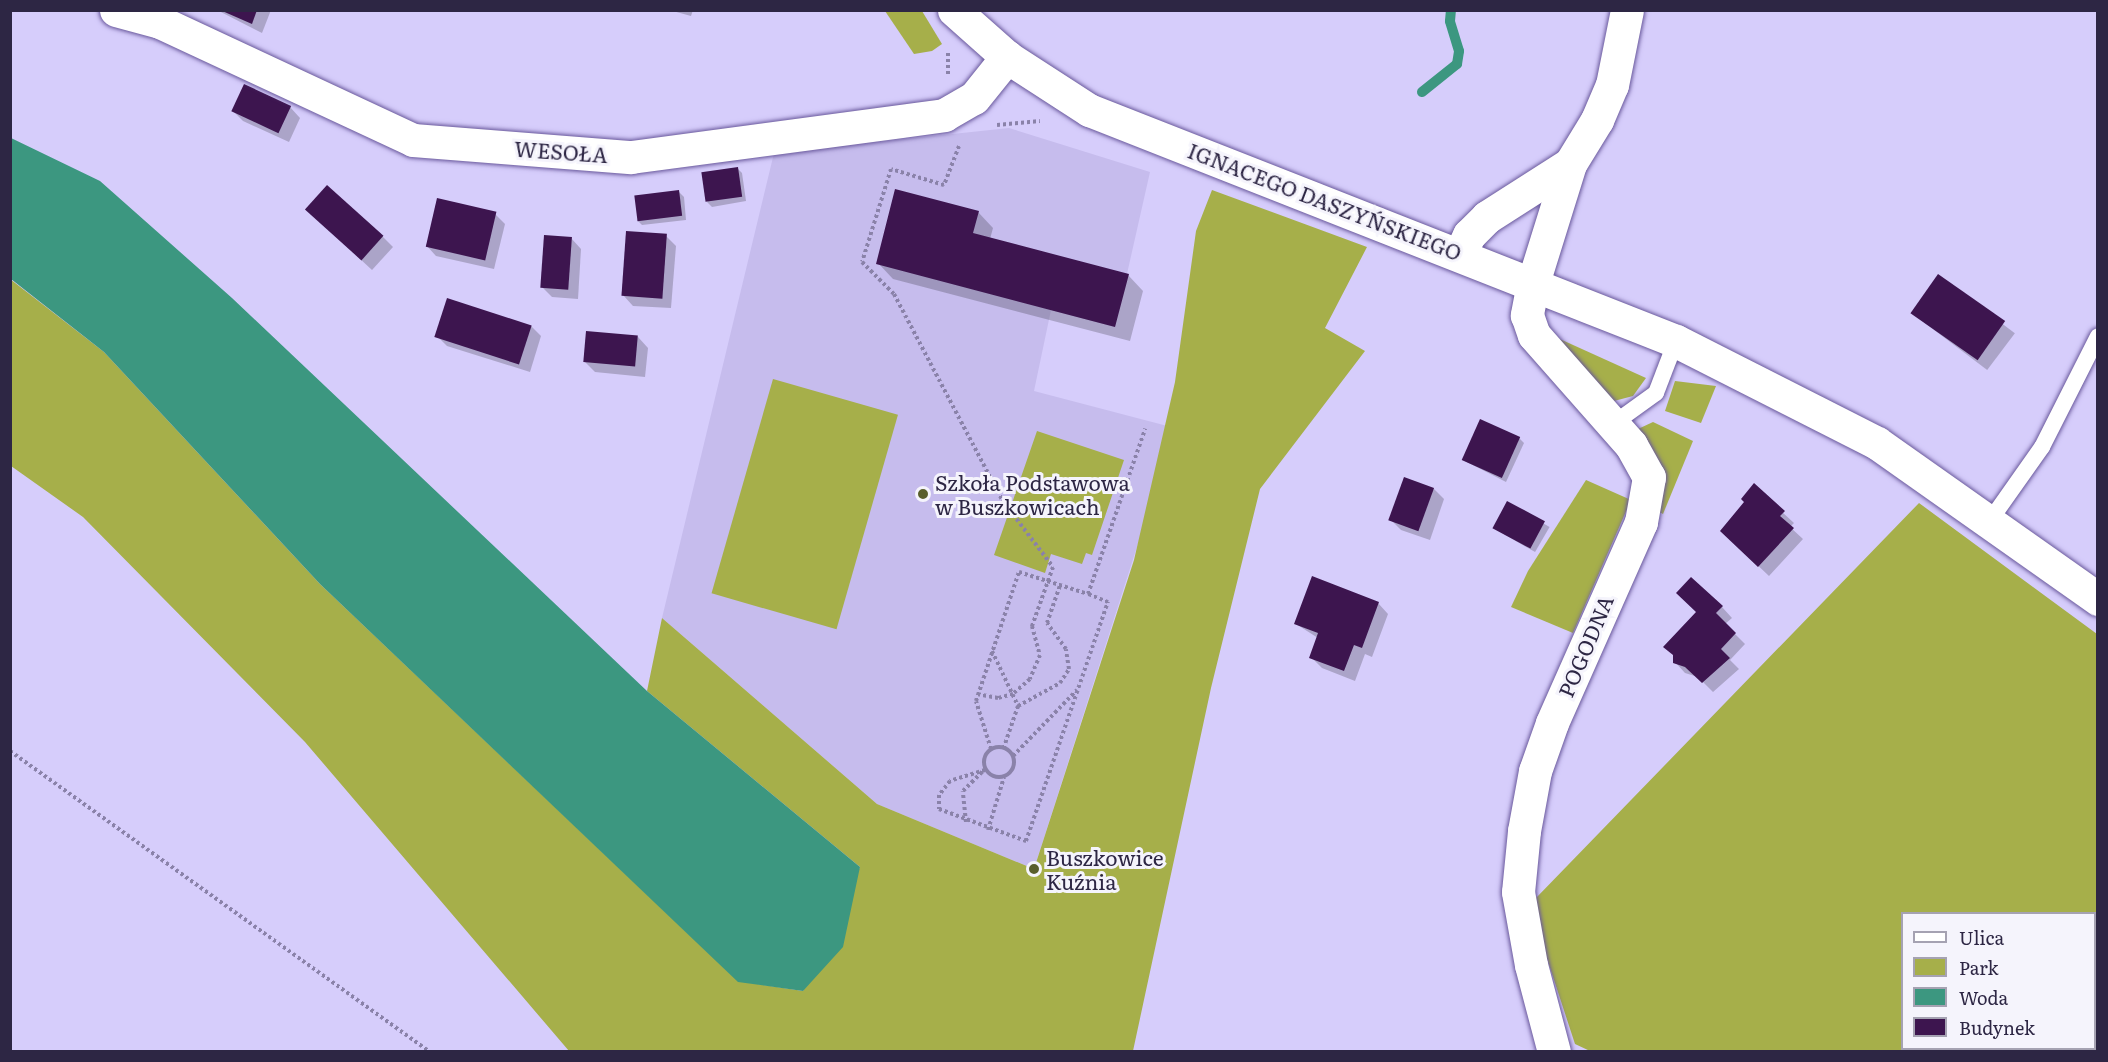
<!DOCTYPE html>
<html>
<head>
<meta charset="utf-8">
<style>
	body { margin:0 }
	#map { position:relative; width:2108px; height:1062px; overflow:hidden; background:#d6cdfb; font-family:Literata,serif }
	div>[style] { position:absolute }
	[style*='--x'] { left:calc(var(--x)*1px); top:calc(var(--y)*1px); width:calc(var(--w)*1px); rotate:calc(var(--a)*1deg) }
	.built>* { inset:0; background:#c6bced }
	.green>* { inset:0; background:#a6af4a; transform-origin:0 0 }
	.water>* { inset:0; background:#3c9780 }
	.shadow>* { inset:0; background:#0003; transform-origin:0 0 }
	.stream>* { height:10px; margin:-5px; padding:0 5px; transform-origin:5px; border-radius:5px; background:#3c9780 }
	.building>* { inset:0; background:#3d154f; transform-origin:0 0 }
	.path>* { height:4px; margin-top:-2px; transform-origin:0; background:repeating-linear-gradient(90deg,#8a82a9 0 3px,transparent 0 6px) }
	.path>.ring { margin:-2px; padding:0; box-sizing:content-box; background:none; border:4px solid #8a82a9; border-radius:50% }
	.roads { filter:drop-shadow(0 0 2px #69589c) drop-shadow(0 0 2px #69589c) }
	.service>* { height:16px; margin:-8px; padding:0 8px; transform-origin:8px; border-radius:8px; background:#fff }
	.minor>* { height:33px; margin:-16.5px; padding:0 16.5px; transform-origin:16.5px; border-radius:16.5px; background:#fff }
	.tertiary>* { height:33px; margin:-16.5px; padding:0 16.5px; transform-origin:16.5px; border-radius:16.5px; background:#fff }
	.dots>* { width:16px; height:16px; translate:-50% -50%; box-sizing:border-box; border:3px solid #f5f4fc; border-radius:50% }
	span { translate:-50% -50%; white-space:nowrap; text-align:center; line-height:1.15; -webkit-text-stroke:6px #f5f4fc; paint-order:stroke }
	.street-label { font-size:21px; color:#2d2644 }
	.poi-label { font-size:21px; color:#2d2644 }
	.left { translate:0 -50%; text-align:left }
	.frame { position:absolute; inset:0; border:12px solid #2d2644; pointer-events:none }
	.legend { position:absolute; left:1901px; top:912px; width:195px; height:138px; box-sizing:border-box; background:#f5f4fc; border:2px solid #a5a2b2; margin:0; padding:8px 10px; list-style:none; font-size:18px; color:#2d2644 }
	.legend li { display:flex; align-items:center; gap:12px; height:30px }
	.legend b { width:30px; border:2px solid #a5a2b2 }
</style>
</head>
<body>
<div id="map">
	<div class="built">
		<div style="clip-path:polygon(1009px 128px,1150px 172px,1115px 327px,1051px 310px,1034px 391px,1175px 428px,1034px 869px,877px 804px,662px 618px,774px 153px)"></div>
	</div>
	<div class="green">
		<div style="clip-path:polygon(885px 11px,922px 11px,942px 44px,932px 51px,914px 54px)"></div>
		<div style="clip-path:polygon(1212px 190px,1367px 247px,1325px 328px,1365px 351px,1260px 489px,1211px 688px,1133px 1051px,569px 1051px,305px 742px,83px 517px,11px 466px,10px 279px,104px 352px,320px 584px,738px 981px,803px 991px,860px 867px,647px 691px,662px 618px,877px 804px,1034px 869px,1134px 560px,1175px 382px,1196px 231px)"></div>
		<div style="clip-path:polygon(1551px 335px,1646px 378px,1633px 396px,1614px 401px)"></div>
		<div style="left:773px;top:379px;width:130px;height:223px;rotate:16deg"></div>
		<div style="clip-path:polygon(1675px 381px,1716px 386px,1701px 423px,1665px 411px)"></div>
		<div style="clip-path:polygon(1653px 422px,1693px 441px,1663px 514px,1654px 509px,1638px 429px)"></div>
		<div style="clip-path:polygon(1037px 431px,1124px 460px,1092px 555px,1086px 553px,1082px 564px,1051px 554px,1045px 573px,994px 555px)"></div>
		<div style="clip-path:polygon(1586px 480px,1631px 500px,1573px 633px,1511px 607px,1528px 571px)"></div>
		<div style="clip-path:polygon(evenodd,1919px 503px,2097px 634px,2097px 1051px,1590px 1051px,1575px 1044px,1535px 922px,1536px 898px,1919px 503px,1902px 914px,2094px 914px,2094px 1048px,1902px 1048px,1902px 914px)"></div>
	</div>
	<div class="water">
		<div style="clip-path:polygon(11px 138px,100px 181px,232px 298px,647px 691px,860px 867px,843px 947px,803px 991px,738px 982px,320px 584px,104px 352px,11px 279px)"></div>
	</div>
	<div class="shadow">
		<div style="clip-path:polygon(217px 10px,271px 10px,262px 33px)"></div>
		<div style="clip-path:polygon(669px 10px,693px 10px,691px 16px)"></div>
		<div style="clip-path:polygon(290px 107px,300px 118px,289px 142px,243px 121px,233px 111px)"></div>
		<div style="clip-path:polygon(737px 168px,742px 173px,746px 201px,712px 207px,707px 202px)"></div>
		<div style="clip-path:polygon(679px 192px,684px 197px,686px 220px,642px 225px,637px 220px)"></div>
		<div style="clip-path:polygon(978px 212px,993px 228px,990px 239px,1128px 275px,1143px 291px,1130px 341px,893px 279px,878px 263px)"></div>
		<div style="clip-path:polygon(495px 214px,505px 224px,494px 269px,436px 256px,426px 245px)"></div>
		<div style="clip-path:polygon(317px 219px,383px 237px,393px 247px,372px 270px)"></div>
		<div style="clip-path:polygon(666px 236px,676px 246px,671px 308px,633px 306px,623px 295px)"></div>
		<div style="clip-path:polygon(571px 238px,581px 249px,578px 299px,552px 297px,542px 287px)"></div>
		<div style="left:1939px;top:276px;width:95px;height:46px;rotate:37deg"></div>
		<div style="clip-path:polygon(531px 326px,541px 336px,530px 372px,447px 346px,437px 336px)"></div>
		<div style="clip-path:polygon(638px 337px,648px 348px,645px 377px,595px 372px,585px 362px)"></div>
		<div style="clip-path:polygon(1519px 438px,1524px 443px,1506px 482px,1463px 460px)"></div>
		<div style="clip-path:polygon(1754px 486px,1794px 523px,1790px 527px,1803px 539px,1769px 576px,1732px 541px)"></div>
		<div style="clip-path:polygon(1434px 489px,1444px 499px,1430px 540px,1401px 530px,1391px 520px)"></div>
		<div style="left:1508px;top:503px;width:48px;height:29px;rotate:30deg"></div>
		<div style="clip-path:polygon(1378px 603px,1388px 614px,1372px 657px,1365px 654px,1355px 681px,1322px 668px,1311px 657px,1318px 638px,1296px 624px)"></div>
		<div style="clip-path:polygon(1722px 607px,1732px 618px,1725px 624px,1745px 644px,1730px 660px,1739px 669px,1713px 692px,1698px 677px,1685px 673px,1675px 662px,1674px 655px)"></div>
	</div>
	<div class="stream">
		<div style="--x:1422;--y:92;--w:45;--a:-38.7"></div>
		<div style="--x:1457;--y:64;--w:13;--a:-81"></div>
		<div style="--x:1459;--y:51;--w:31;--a:-107"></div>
		<div style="--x:1450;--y:21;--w:11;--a:-85"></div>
	</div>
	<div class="building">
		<div style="clip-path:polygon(220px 10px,257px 10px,252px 24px)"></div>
		<div style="left:244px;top:84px;width:52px;height:30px;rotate:25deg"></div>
		<div style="left:738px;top:167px;width:30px;height:37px;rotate:82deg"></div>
		<div style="left:327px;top:185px;width:76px;height:33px;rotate:42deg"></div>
		<div style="clip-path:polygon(895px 189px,979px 211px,973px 233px,1129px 274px,1115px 327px,876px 264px)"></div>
		<div style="left:679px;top:190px;width:26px;height:45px;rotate:83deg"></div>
		<div style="left:437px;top:198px;width:61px;height:50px;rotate:13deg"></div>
		<div style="left:626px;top:231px;width:41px;height:65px;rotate:4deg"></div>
		<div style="left:544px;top:235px;width:28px;height:53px;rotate:4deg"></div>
		<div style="left:1938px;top:274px;width:82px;height:48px;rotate:35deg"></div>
		<div style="left:447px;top:298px;width:89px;height:41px;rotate:18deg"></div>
		<div style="left:586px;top:331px;width:52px;height:31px;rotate:5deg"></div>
		<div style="left:1480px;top:419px;width:44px;height:45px;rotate:24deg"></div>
		<div style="left:1404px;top:477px;width:32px;height:46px;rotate:20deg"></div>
		<div style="clip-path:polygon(1754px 483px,1785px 511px,1780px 516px,1794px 528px,1758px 567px,1720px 531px,1744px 502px,1741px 499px)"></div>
		<div style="left:1507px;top:501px;width:43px;height:31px;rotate:28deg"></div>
		<div style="clip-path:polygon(1312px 576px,1379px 602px,1362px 648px,1354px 645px,1344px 671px,1309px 658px,1318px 633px,1294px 624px)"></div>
		<div style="clip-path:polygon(1691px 577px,1723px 606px,1716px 613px,1736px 633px,1721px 649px,1730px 658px,1702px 683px,1685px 667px,1673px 663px,1673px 655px,1663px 647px,1696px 612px,1676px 593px)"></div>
	</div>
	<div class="path">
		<div style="--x:948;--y:74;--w:22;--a:-90"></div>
		<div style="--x:997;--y:125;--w:43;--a:-5.3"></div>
		<div style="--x:959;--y:146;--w:42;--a:111"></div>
		<div style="--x:944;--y:185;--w:55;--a:-163.2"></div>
		<div style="--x:891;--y:169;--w:97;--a:107.3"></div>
		<div style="--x:862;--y:262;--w:45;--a:45"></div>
		<div style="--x:894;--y:294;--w:233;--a:62.3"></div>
		<div style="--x:1002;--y:500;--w:84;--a:52.7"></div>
		<div style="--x:1053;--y:567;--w:63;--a:109.6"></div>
		<div style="--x:1032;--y:626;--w:30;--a:75"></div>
		<div style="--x:1040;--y:655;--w:26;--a:113"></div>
		<div style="--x:1030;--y:679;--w:23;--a:139"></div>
		<div style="--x:1013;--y:694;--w:16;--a:165"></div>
		<div style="--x:998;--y:698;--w:20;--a:-169"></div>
		<div style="--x:992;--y:651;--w:61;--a:64.7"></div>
		<div style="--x:1018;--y:706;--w:43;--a:108.9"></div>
		<div style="--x:1018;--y:706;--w:48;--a:-28.7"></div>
		<div style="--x:1060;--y:683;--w:17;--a:-57"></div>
		<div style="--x:1069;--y:669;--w:20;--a:-99"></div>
		<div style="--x:1066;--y:649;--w:32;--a:-126"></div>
		<div style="--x:1047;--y:623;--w:39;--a:-71"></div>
		<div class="ring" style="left:984px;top:747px;width:26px;height:26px"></div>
		<div style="--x:991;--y:749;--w:50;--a:-107.4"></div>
		<div style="--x:976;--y:701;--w:136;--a:-71.6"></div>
		<div style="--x:1019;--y:572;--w:72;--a:17.7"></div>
		<div style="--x:1088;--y:594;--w:175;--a:-70.9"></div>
		<div style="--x:10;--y:751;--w:517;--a:35.63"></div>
		<div style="--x:1013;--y:756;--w:92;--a:-45.9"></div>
		<div style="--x:985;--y:770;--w:37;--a:163"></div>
		<div style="--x:950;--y:781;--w:18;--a:128"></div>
		<div style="--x:939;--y:795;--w:14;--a:90"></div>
		<div style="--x:939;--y:809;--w:93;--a:20.2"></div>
		<div style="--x:1026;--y:841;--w:253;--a:-71.1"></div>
		<div style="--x:1108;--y:602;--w:22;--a:-158"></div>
		<div style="--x:966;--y:822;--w:31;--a:-96"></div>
		<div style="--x:963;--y:791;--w:30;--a:-45"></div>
		<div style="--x:988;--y:830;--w:55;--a:-73.2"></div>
	</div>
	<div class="roads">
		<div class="service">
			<div style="--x:1613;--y:424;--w:53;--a:-35.8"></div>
			<div style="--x:1656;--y:393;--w:56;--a:-69"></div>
			<div style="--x:1989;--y:522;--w:92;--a:-54.8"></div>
			<div style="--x:2042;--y:447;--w:124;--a:-63.2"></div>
		</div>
		<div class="minor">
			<div style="--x:116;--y:10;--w:46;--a:15.3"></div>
			<div style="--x:160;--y:22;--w:279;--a:25"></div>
			<div style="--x:413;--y:140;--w:219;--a:4.5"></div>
			<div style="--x:631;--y:157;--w:316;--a:-7.6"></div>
			<div style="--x:944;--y:115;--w:34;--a:-30"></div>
			<div style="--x:974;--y:98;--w:53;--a:-51.2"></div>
			<div style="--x:1533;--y:283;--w:33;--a:101"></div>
			<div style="--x:1527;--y:315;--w:21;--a:71"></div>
			<div style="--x:1534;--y:335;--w:147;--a:48.6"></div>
			<div style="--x:1631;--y:445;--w:37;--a:61"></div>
			<div style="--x:1649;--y:477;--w:46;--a:100.1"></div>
			<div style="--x:1641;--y:522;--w:220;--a:113.9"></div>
			<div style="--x:1552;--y:723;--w:51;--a:109.5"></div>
			<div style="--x:1535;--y:771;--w:61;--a:100.4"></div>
			<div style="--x:1524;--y:831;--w:61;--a:95.6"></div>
			<div style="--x:1518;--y:892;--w:74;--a:79.9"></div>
			<div style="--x:1531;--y:965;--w:90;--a:75.2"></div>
		</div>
		<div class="tertiary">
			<div style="--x:954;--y:10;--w:71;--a:41.6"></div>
			<div style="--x:1007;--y:57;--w:98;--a:32.9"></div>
			<div style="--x:1089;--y:110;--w:631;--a:21.48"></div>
			<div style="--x:1676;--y:341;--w:225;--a:26.9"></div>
			<div style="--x:1877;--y:443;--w:271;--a:35.2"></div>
			<div style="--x:1460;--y:254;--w:21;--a:-65"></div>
			<div style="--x:1469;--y:235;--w:25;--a:-45"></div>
			<div style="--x:1487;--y:217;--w:98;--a:-32.6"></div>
			<div style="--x:1533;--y:283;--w:125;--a:-72.7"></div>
			<div style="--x:1570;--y:164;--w:52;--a:-58.5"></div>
			<div style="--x:1597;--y:120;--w:38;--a:-67"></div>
			<div style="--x:1612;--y:85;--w:76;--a:-78.7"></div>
		</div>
	</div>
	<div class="dots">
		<div style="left:923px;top:494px;background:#595e2c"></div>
		<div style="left:1034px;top:869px;background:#595e2c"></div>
	</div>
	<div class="street-label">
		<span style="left:561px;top:151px;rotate:4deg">WESOŁA</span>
		<span style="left:1325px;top:201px;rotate:21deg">IGNACEGO DASZYŃSKIEGO</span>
		<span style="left:1585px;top:646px;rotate:-67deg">POGODNA</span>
	</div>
	<div class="poi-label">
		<span class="left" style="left:935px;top:494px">Szkoła Podstawowa<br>w Buszkowicach</span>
		<span class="left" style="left:1046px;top:869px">Buszkowice<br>Kuźnia</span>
	</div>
	<div class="frame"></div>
	<ul class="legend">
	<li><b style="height:8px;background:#fff"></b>Ulica</li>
	<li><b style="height:16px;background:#a6af4a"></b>Park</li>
	<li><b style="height:16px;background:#3c9780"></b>Woda</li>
	<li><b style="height:16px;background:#3d154f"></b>Budynek</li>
	</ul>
</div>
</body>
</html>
